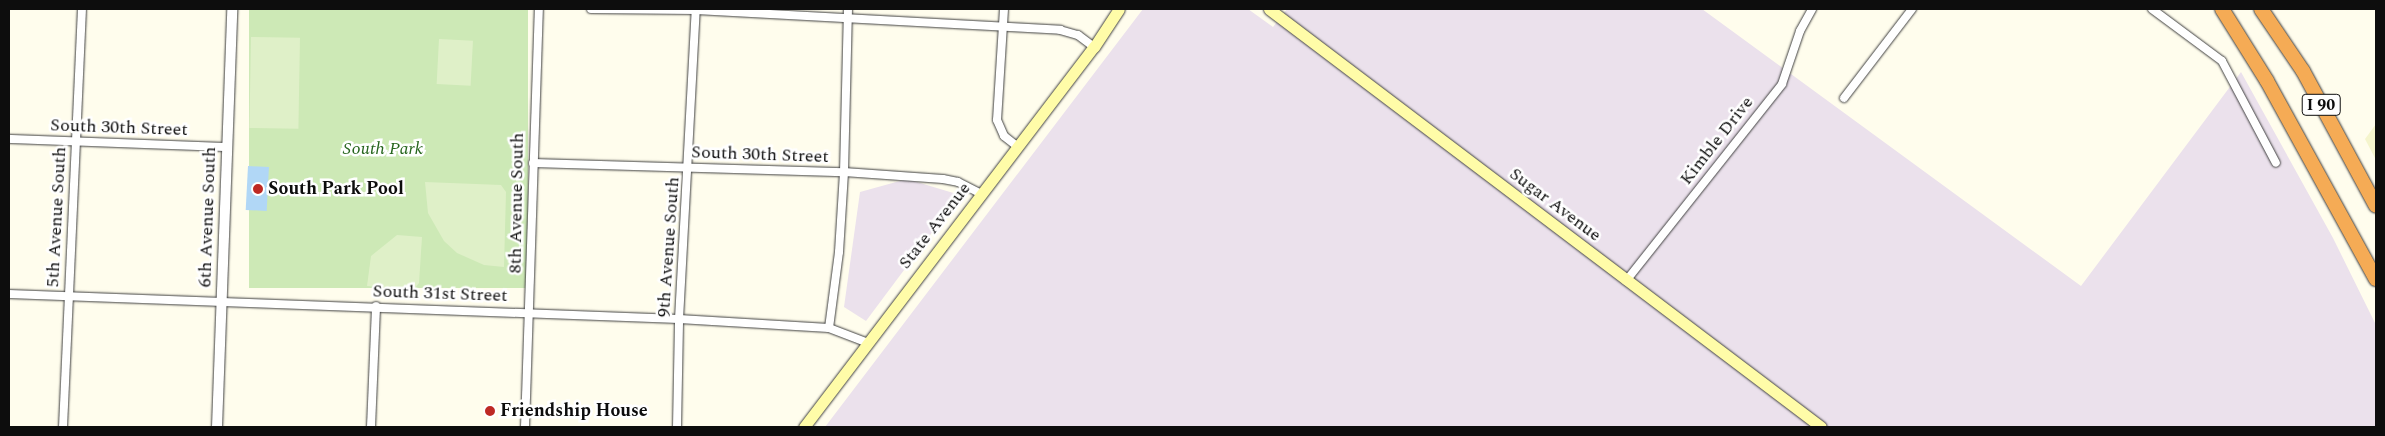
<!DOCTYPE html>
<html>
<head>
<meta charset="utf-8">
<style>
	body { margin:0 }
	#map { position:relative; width:2385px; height:436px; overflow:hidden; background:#fffded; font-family:Spectral,serif }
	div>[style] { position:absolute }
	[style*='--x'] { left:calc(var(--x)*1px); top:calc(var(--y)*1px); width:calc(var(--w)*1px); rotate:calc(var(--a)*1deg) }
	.industrial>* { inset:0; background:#ebe1ec }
	.farmland>* { inset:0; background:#f5f5cd }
	.green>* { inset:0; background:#cde9b6; transform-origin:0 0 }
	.pitch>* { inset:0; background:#dff0c8; transform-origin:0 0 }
	.water>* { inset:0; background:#b1d7f6; transform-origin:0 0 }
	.roads { filter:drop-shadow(0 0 1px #404040) drop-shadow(0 0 1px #404040) }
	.minor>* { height:8px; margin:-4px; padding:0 4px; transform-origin:4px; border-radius:4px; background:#fff }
	.tertiary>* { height:10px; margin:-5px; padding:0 5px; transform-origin:5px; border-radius:5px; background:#fff }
	.secondary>* { height:11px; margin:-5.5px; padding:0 5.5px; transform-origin:5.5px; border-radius:5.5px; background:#fffca8 }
	.motorway>* { height:14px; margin:-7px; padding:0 7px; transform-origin:7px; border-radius:7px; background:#f5ab55 }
	.dots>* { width:14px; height:14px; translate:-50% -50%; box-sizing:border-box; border:2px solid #fff; border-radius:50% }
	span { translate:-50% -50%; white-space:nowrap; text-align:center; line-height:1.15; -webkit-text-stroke:5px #fff; paint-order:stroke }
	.shield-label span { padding:1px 4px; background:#fff; border:1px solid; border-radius:4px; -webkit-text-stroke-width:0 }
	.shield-label { font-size:16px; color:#0d0d0d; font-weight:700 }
	.street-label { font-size:18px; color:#0d0d0d }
	.park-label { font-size:18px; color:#26651d; font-style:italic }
	.poi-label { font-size:18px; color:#0d0d0d; font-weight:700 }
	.left { translate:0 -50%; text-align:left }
	.frame { position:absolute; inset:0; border:10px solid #0d0d0d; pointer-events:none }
</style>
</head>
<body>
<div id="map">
	<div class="industrial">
		<div style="clip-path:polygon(1143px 9px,1248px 9px,1273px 27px,1287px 9px,1702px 9px,2081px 286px,2241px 72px,2333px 238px,2376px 325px,2376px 427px,825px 427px)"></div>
		<div style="clip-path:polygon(907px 179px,960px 195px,866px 321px,844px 307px,860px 192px)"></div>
	</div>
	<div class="farmland">
		<div style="clip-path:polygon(2376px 124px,2376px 160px,2365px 139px)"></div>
	</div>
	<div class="green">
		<div style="left:249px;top:9px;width:279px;height:279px"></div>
	</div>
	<div class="pitch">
		<div style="left:251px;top:37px;width:49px;height:91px;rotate:1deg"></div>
		<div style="left:439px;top:39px;width:34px;height:45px;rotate:3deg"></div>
		<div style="clip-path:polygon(425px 182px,501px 185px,506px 192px,504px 267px,484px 265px,457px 253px,444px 241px,428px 213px)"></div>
		<div style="clip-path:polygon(397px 235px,422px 237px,419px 283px,414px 289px,367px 286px,371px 256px)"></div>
	</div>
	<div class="water">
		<div style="left:248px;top:166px;width:21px;height:44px;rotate:3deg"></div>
	</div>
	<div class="roads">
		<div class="minor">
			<div style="--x:591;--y:9;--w:105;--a:0.5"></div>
			<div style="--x:696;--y:10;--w:365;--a:3.1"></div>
			<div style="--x:1060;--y:30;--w:19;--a:16"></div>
			<div style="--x:1078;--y:35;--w:20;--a:37"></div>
			<div style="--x:1004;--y:9;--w:111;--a:93.6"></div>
			<div style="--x:997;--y:120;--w:17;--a:66"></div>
			<div style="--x:1004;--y:136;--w:18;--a:38"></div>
			<div style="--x:2152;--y:9;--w:87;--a:36.6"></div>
			<div style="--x:2222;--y:61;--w:115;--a:62.1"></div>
			<div style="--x:1844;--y:98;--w:112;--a:-52.6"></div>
			<div style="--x:9;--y:139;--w:218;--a:2.1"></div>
			<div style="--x:533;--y:163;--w:311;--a:1.7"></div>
			<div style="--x:844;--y:172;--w:99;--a:4"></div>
			<div style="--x:943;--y:179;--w:15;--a:11"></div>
			<div style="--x:958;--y:182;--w:27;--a:27"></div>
			<div style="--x:1626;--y:281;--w:251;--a:-51.6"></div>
			<div style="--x:1782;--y:84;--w:56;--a:-71.2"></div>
			<div style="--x:1800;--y:31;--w:25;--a:-61"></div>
			<div style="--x:9;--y:294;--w:670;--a:2.14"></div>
			<div style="--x:679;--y:319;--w:150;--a:3.4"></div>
			<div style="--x:829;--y:328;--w:42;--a:21"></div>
			<div style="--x:829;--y:328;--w:77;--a:-82.5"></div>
			<div style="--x:839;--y:252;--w:80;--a:-86.4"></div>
			<div style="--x:844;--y:172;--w:163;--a:-88.6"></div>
			<div style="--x:63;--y:427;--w:418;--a:-87.4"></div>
			<div style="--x:371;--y:427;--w:121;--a:-87.6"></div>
			<div style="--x:525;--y:427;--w:418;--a:-88.1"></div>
			<div style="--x:677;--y:427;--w:108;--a:-88.9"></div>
			<div style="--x:679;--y:319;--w:310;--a:-86.9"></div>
		</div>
		<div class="tertiary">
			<div style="--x:217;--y:427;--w:418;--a:-87.9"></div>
		</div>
		<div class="secondary">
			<div style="--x:1269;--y:9;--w:692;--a:37.13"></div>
			<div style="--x:804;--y:427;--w:478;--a:-52.7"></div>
			<div style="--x:1094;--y:47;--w:45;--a:-56.7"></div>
		</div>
		<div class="motorway">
			<div style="--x:2222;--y:9;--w:85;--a:58"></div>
			<div style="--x:2267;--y:81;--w:226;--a:61.2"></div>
			<div style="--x:2261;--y:9;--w:75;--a:55.9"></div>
			<div style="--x:2303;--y:71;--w:153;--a:61.6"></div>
		</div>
	</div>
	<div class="dots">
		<div style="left:258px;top:189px;background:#be2924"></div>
		<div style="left:490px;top:411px;background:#be2924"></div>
	</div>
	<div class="shield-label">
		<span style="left:2321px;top:105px">I 90</span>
	</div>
	<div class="street-label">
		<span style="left:119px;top:128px;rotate:2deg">South 30th Street</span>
		<span style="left:1717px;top:141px;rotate:-52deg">Kimble Drive</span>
		<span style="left:760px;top:155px;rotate:2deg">South 30th Street</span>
		<span style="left:517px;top:203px;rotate:-89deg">8th Avenue South</span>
		<span style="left:1555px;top:205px;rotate:37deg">Sugar Avenue</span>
		<span style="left:57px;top:217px;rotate:-87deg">5th Avenue South</span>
		<span style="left:208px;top:217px;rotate:-88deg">6th Avenue South</span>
		<span style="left:935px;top:226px;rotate:-52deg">State Avenue</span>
		<span style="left:669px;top:247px;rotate:-86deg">9th Avenue South</span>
		<span style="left:440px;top:294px;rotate:2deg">South 31st Street</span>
	</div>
	<div class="park-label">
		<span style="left:383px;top:149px">South Park</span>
	</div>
	<div class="poi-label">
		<span class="left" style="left:268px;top:189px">South Park Pool</span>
		<span class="left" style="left:500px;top:411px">Friendship House</span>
	</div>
	<div class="frame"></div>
</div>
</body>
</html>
